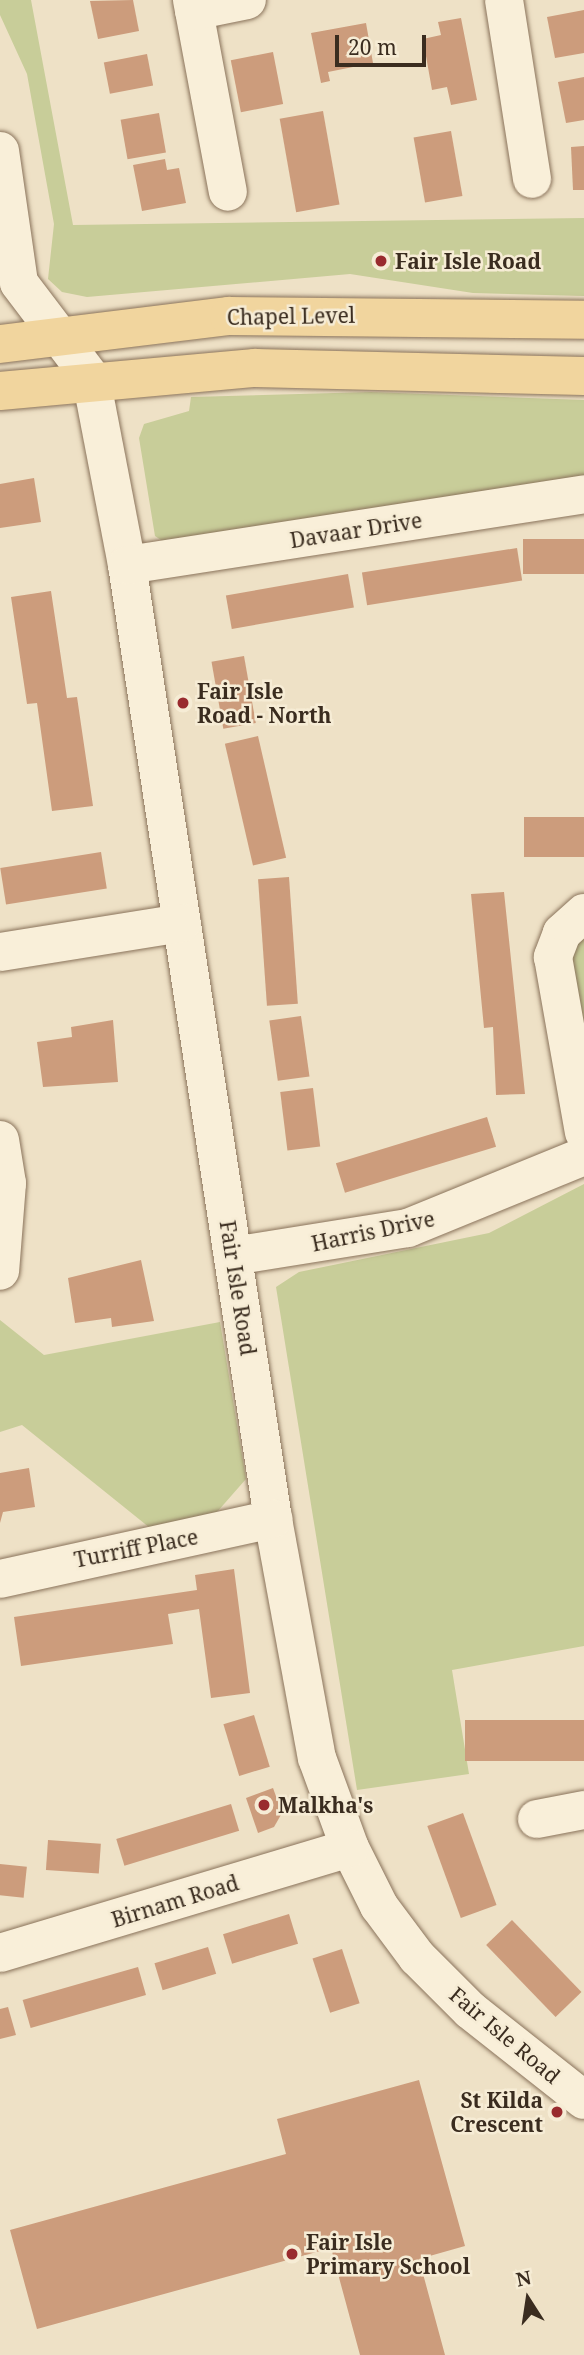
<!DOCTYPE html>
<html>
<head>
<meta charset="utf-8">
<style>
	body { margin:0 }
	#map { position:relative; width:584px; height:2355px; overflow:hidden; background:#eee1c6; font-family:"Noto Serif",serif }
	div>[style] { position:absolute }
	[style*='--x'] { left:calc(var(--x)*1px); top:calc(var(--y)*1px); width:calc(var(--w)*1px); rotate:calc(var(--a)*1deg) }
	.green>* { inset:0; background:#c8cd99 }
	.building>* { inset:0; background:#cc9c7c; transform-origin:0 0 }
	.roads { filter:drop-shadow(0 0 2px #8a735b) drop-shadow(0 0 2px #8a735b) }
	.minor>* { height:38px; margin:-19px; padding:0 19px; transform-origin:19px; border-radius:19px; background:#f9efd9 }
	.major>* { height:38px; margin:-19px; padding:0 19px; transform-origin:19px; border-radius:19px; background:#f1d59e }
	.dots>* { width:19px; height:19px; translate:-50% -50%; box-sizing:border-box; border:4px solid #f6ecd5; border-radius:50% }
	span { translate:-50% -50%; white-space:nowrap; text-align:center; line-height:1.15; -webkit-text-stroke:5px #f6ecd5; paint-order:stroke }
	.poi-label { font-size:21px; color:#3a2c1f; font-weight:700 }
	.left { translate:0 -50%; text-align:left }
	.right { translate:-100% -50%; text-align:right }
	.street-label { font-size:21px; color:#3a2c1f }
	.north { position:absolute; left:493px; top:2264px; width:70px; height:70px; -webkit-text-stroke:5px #f6ecd5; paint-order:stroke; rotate:348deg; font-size:19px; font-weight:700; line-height:28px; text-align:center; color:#3a2c1f }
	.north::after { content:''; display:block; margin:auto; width:24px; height:32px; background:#3a2c1f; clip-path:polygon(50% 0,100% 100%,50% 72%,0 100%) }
	.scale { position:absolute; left:335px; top:35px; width:91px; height:32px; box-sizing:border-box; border:4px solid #3a2c1f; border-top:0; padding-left:9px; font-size:21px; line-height:24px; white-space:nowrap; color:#3a2c1f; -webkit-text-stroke:5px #f6ecd5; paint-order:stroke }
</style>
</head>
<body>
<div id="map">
	<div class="green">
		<div style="clip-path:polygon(0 0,31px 0,73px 225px,584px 218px,584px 296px,473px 293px,350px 274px,87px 297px,62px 292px,48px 279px,54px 224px,27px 74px,0 15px)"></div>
		<div style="clip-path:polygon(371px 392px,584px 400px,584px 480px,164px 542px,155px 536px,139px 438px,144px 424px,189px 411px,191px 397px)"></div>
		<div style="clip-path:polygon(584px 929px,584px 1055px,571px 951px)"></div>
		<div style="clip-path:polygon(584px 1184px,584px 1646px,452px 1670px,469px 1774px,357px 1790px,276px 1287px,299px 1272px,489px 1233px)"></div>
		<div style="clip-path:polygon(0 1320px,44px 1355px,220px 1322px,246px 1479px,203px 1528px,160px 1536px,22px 1425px,0 1432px)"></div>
	</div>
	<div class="building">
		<div style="clip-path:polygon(133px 0,139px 31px,98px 39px,90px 1px)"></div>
		<div style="clip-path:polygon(584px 10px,584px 53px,555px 58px,547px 17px)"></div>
		<div style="clip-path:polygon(461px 18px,477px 100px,451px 105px,447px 87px,432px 90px,423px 39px,441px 35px,438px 22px)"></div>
		<div style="clip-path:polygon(366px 23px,373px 63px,328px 72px,330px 81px,321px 83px,311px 33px)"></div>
		<div style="left:273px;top:52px;width:53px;height:43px;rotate:79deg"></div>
		<div style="left:147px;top:54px;width:32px;height:44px;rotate:79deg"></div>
		<div style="clip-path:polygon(584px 77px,584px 120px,566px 123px,558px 82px)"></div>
		<div style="left:323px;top:111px;width:95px;height:44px;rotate:80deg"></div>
		<div style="left:159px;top:113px;width:40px;height:39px;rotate:80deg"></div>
		<div style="left:451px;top:131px;width:66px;height:38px;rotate:80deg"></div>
		<div style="clip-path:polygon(584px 146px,584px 190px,573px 190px,571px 147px)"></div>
		<div style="clip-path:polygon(165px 159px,167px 170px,179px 168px,186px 203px,142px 211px,133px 165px)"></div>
		<div style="clip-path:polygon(34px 478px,41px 522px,0 528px,0 484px)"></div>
		<div style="left:584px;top:539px;width:35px;height:61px;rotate:90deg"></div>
		<div style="left:517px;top:548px;width:33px;height:157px;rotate:81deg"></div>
		<div style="left:348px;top:574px;width:34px;height:124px;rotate:80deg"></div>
		<div style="clip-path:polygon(51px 591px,67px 698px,77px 697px,93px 806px,52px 811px,37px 703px,27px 704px,11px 597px)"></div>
		<div style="left:244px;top:656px;width:68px;height:33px;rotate:80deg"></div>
		<div style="left:258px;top:736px;width:125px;height:34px;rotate:77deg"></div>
		<div style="left:584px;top:817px;width:40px;height:60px;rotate:90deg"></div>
		<div style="left:101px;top:852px;width:37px;height:102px;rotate:81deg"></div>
		<div style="left:289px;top:877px;width:127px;height:31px;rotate:86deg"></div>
		<div style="clip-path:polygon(504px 892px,525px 1094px,496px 1095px,493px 1027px,484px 1028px,471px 894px)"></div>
		<div style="left:301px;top:1016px;width:61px;height:32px;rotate:82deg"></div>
		<div style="clip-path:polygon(113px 1020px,118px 1082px,43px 1087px,37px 1042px,72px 1037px,71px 1027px)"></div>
		<div style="left:313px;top:1088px;width:59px;height:33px;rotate:83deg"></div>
		<div style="left:487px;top:1117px;width:31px;height:158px;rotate:73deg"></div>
		<div style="clip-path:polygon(141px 1260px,154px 1321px,112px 1327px,111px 1318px,75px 1323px,68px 1278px)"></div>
		<div style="clip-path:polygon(29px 1468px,35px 1507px,3px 1512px,0 1523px,0 1473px)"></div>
		<div style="clip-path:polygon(234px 1569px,250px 1693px,211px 1698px,199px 1609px,168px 1614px,173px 1644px,21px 1666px,14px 1617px,197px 1590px,195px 1575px)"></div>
		<div style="left:254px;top:1715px;width:54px;height:32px;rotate:73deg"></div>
		<div style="left:584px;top:1720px;width:41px;height:119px;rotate:90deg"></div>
		<div style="clip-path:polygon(273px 1788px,282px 1813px,274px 1827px,258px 1833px,246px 1798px)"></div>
		<div style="left:231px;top:1804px;width:28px;height:120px;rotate:73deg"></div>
		<div style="left:463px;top:1813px;width:98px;height:38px;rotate:70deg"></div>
		<div style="left:48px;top:1840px;width:53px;height:30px;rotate:4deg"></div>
		<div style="left:0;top:1864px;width:27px;height:31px;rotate:6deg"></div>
		<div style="left:289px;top:1914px;width:31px;height:69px;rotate:73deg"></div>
		<div style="left:512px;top:1920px;width:100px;height:36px;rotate:46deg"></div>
		<div style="left:208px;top:1947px;width:28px;height:56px;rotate:73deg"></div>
		<div style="left:342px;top:1949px;width:57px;height:31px;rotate:72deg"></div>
		<div style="left:138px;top:1967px;width:29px;height:120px;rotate:74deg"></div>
		<div style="clip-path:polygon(8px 2007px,16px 2035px,0 2039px,0 2009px)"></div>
		<div style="clip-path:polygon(419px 2080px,465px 2246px,419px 2259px,445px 2355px,360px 2355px,331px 2248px,37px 2329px,10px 2230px,286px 2154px,277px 2119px)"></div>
	</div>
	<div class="roads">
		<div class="minor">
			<div style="--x:192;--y:0;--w:195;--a:79.4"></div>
			<div style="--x:504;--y:0;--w:181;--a:81.1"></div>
			<div style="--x:194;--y:11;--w:54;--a:-11.7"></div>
			<div style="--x:0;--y:151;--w:133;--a:81.8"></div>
			<div style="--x:19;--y:283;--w:119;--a:52.8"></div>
			<div style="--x:91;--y:378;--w:190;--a:79.1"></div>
			<div style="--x:127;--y:565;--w:965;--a:81.3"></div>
			<div style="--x:273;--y:1519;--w:243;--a:79.6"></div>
			<div style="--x:317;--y:1758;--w:96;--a:69.9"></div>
			<div style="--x:350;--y:1848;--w:65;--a:63.4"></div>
			<div style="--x:379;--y:1906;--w:64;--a:53.3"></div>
			<div style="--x:417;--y:1957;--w:75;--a:45"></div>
			<div style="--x:470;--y:2010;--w:145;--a:38.3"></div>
			<div style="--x:127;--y:565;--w:462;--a:-8.8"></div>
			<div style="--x:584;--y:913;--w:30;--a:138"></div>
			<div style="--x:562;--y:933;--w:26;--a:111"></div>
			<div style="--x:553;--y:957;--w:178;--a:80"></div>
			<div style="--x:0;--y:952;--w:184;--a:-9.1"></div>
			<div style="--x:0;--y:1140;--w:44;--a:80.8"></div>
			<div style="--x:7;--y:1183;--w:88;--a:94.5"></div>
			<div style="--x:233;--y:1256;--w:177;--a:-9.1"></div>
			<div style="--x:408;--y:1228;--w:190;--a:-22.2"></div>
			<div style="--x:0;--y:1579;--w:280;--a:-12.4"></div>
			<div style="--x:537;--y:1819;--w:48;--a:-10.8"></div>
			<div style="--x:0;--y:1953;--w:365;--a:-16.7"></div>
		</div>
		<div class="major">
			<div style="--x:0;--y:344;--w:231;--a:-7"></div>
			<div style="--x:229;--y:316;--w:355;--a:0.6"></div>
			<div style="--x:0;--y:391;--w:256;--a:-5.2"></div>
			<div style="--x:255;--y:368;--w:329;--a:1.4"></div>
		</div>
	</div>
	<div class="dots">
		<div style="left:381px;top:261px;background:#992b2e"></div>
		<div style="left:183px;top:703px;background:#992b2e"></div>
		<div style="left:264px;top:1805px;background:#992b2e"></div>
		<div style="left:557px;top:2112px;background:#992b2e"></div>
		<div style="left:292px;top:2254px;background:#992b2e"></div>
	</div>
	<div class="poi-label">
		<span class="left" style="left:395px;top:261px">Fair Isle Road</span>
		<span class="left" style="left:197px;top:703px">Fair Isle<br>Road - North</span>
		<span class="left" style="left:278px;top:1805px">Malkha's</span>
		<span class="right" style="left:543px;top:2112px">St Kilda<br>Crescent</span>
		<span class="left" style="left:306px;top:2254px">Fair Isle<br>Primary School</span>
	</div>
	<div class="street-label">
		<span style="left:291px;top:316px;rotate:-1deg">Chapel Level</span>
		<span style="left:356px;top:530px;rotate:-9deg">Davaar Drive</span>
		<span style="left:373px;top:1231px;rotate:-12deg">Harris Drive</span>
		<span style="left:238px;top:1288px;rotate:81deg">Fair Isle Road</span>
		<span style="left:136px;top:1548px;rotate:-11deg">Turriff Place</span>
		<span style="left:175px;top:1901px;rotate:-17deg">Birnam Road</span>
		<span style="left:505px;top:2035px;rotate:40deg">Fair Isle Road</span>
	</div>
	<div class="north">N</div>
	<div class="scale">20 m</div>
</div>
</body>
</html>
